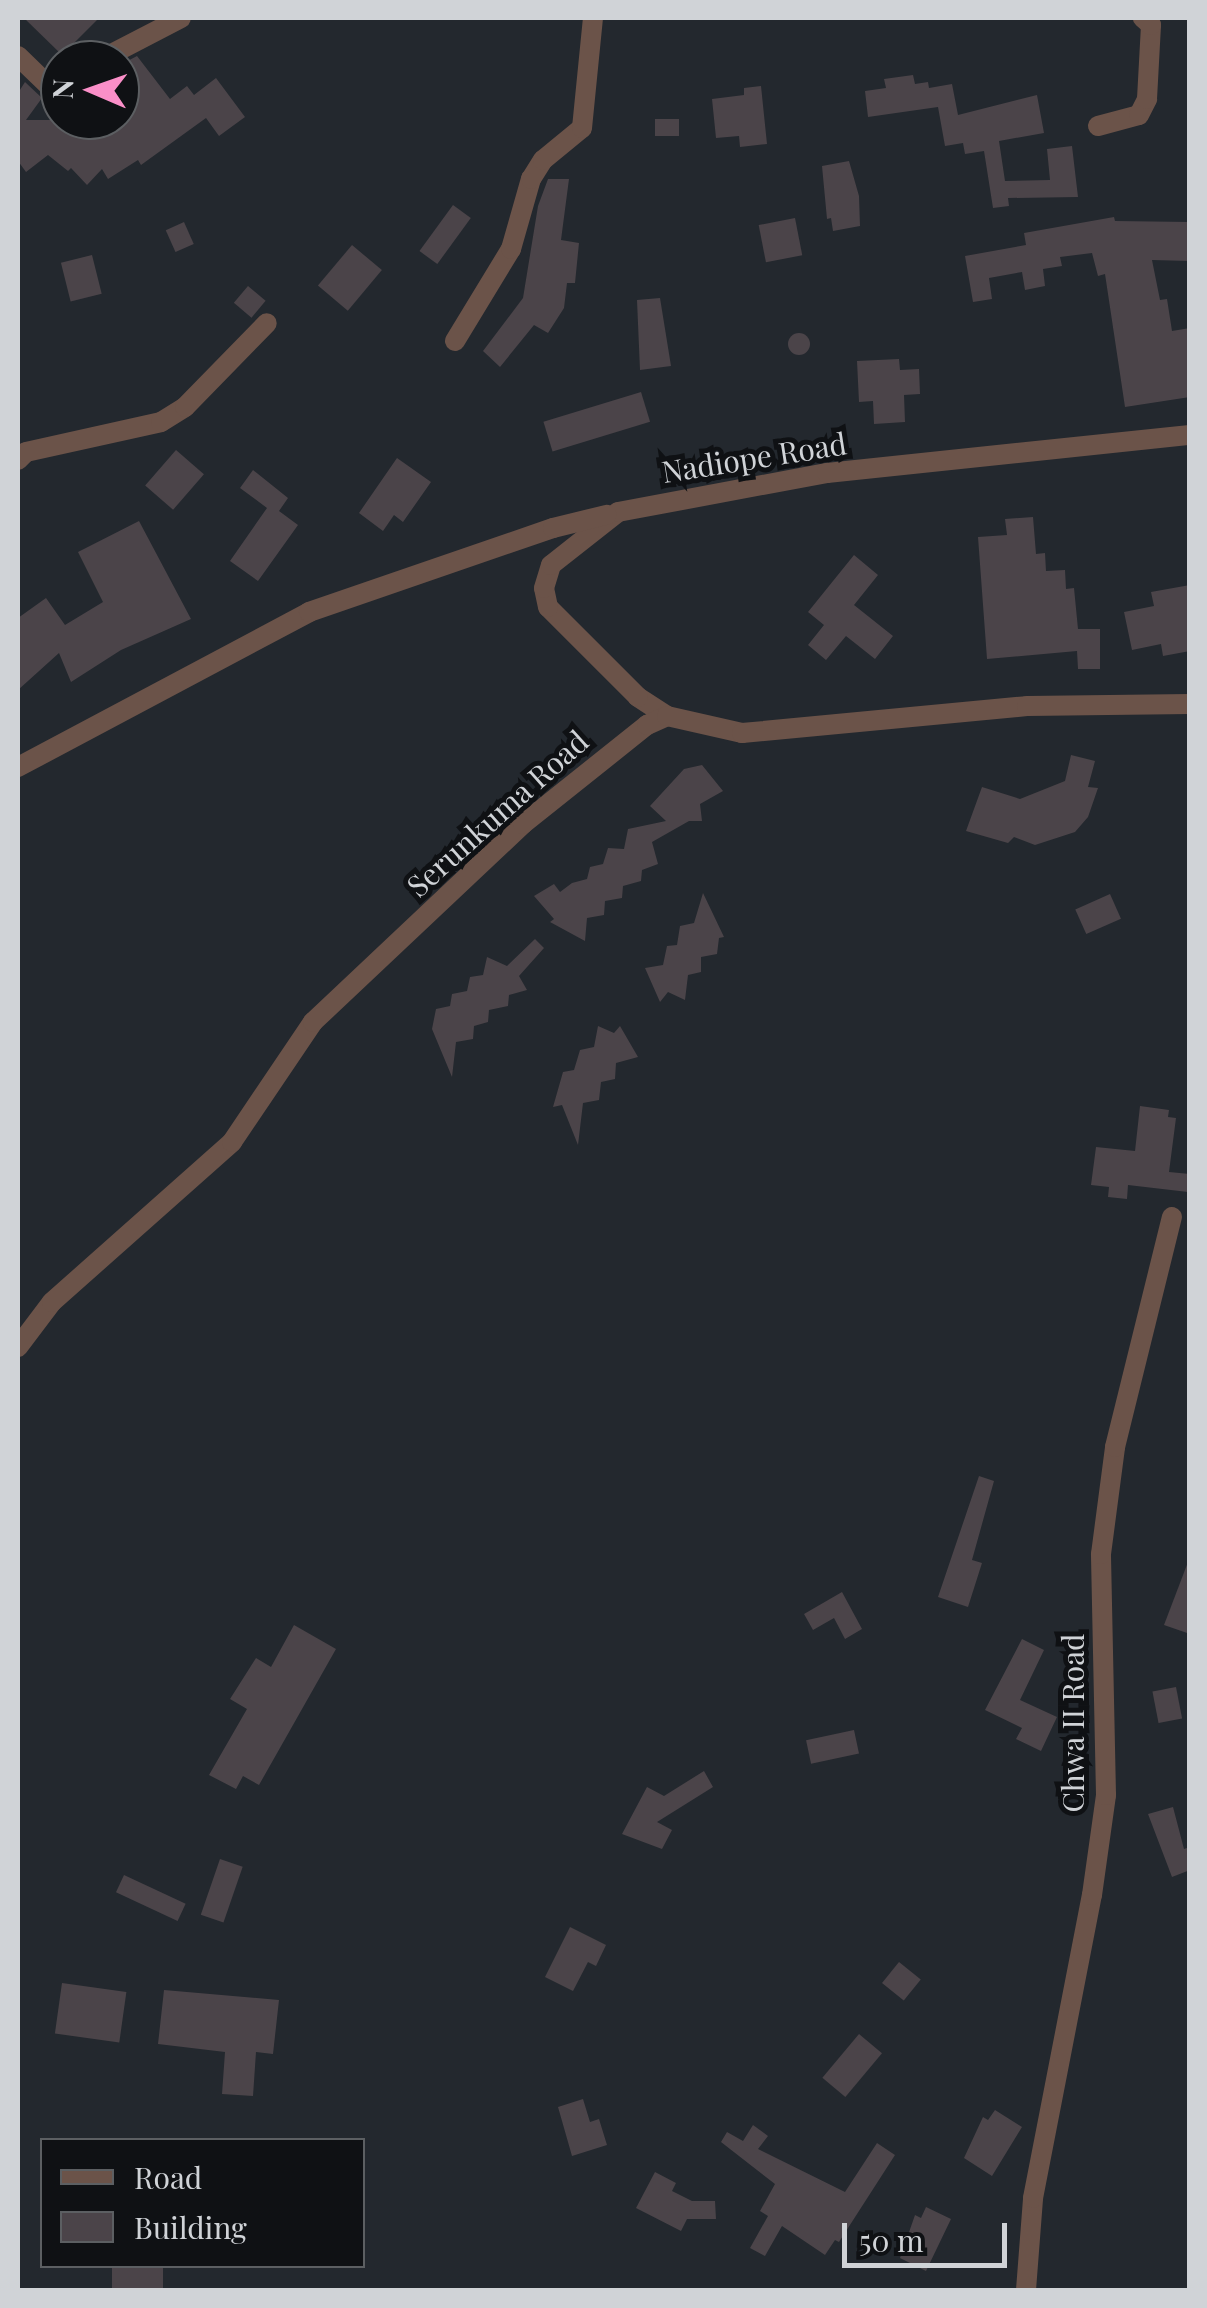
<!DOCTYPE html>
<html>
<head>
<meta charset="utf-8">
<style>
	body { margin:0 }
	#map { position:relative; width:1207px; height:2308px; overflow:hidden; background:#23282e; font-family:"Playfair Display",serif }
	div>[style] { position:absolute }
	[style*='--x'] { left:calc(var(--x)*1px); top:calc(var(--y)*1px); width:calc(var(--w)*1px); rotate:calc(var(--a)*1deg) }
	.building>* { inset:0; background:#4b4449; transform-origin:0 0 }
	.round { border-radius:50% }
	.street>* { height:20px; margin:-10px; padding:0 10px; transform-origin:10px; border-radius:10px; background:#6b5349 }
	span { translate:-50% -50%; white-space:nowrap; text-align:center; line-height:1.15; -webkit-text-stroke:10px #0f1114; paint-order:stroke }
	.street-label { font-size:30px; color:#d0d3d7 }
	.frame { position:absolute; inset:0; border:20px solid #d0d3d7; pointer-events:none }
	.legend { position:absolute; left:40px; top:2138px; width:325px; height:130px; box-sizing:border-box; background:#0f1114; border:2px solid #5c5f62; margin:0; padding:12px 18px; list-style:none; font-size:30px; color:#d0d3d7 }
	.legend li { display:flex; align-items:center; gap:20px; height:50px }
	.legend b { width:50px; border:2px solid #5c5f62 }
	.north { position:absolute; left:40px; top:40px; width:100px; height:100px; box-sizing:border-box; background:#0f1114; border:2px solid #5c5f62; border-radius:50%; rotate:272deg; font-size:28px; font-weight:700; line-height:40px; text-align:center; color:#d0d3d7 }
	.north::after { content:''; display:block; margin:auto; width:35px; height:45px; background:#fa8fc8; clip-path:polygon(50% 0,100% 100%,50% 72%,0 100%) }
	.scale { position:absolute; left:842px; top:2223px; width:165px; height:45px; box-sizing:border-box; border:5px solid #d0d3d7; border-top:0; padding-left:12px; font-size:30px; line-height:35px; white-space:nowrap; color:#d0d3d7; -webkit-text-stroke:8px #0f1114; paint-order:stroke }
</style>
</head>
<body>
<div id="map">
	<div class="building">
		<div style="clip-path:polygon(24px 18px,99px 18px,62px 55px)"></div>
		<div style="clip-path:polygon(137px 56px,170px 99px,187px 86px,194px 95px,216px 78px,245px 117px,219px 136px,206px 118px,141px 165px,138px 160px,108px 179px,102px 169px,87px 185px,71px 168px,68px 171px,48px 155px,26px 172px,18px 161px,18px 93px,25px 82px,42px 98px,26px 120px,120px 120px,120px 89px,126px 82px,120px 65px)"></div>
		<div style="clip-path:polygon(913px 75px,915px 84px,928px 82px,929px 88px,952px 84px,958px 115px,1037px 95px,1044px 133px,999px 141px,1005px 181px,1050px 180px,1047px 149px,1072px 146px,1078px 197px,1008px 198px,1009px 206px,993px 208px,984px 151px,965px 154px,963px 143px,945px 146px,938px 107px,868px 117px,865px 91px,886px 88px,884px 79px)"></div>
		<div style="clip-path:polygon(761px 86px,767px 144px,740px 147px,739px 136px,716px 138px,712px 99px,744px 95px,744px 88px)"></div>
		<div style="left:679px;top:119px;width:17px;height:24px;rotate:90deg"></div>
		<div style="clip-path:polygon(849px 161px,859px 196px,860px 226px,833px 231px,831px 218px,827px 219px,822px 166px)"></div>
		<div style="clip-path:polygon(548px 179px,569px 179px,561px 240px,579px 243px,575px 283px,567px 283px,564px 308px,548px 333px,534px 325px,500px 367px,483px 351px,523px 298px,538px 206px)"></div>
		<div style="left:453px;top:205px;width:22px;height:57px;rotate:36deg"></div>
		<div style="clip-path:polygon(1114px 217px,1115px 221px,1190px 222px,1190px 261px,1152px 260px,1160px 300px,1167px 299px,1172px 331px,1190px 328px,1190px 397px,1125px 407px,1105px 274px,1098px 276px,1092px 253px,1060px 257px,1062px 266px,1043px 269px,1045px 286px,1025px 290px,1022px 272px,989px 278px,992px 299px,973px 302px,965px 256px,1026px 245px,1024px 233px)"></div>
		<div style="left:795px;top:218px;width:38px;height:37px;rotate:79deg"></div>
		<div style="left:184px;top:222px;width:24px;height:20px;rotate:66deg"></div>
		<div style="left:352px;top:245px;width:39px;height:53px;rotate:40deg"></div>
		<div style="left:92px;top:255px;width:40px;height:32px;rotate:76deg"></div>
		<div style="left:248px;top:286px;width:23px;height:22px;rotate:40deg"></div>
		<div style="clip-path:polygon(660px 298px,671px 366px,640px 370px,637px 300px)"></div>
		<div class="round" style="left:788px;top:333px;width:22px;height:22px"></div>
		<div style="clip-path:polygon(899px 359px,900px 370px,919px 369px,920px 394px,904px 395px,905px 422px,874px 424px,873px 401px,859px 402px,857px 361px)"></div>
		<div style="left:641px;top:392px;width:31px;height:102px;rotate:73deg"></div>
		<div style="left:176px;top:450px;width:37px;height:47px;rotate:41deg"></div>
		<div style="clip-path:polygon(397px 458px,431px 482px,403px 522px,394px 515px,383px 531px,359px 513px)"></div>
		<div style="clip-path:polygon(253px 470px,288px 498px,279px 511px,298px 525px,258px 581px,230px 561px,267px 508px,240px 488px)"></div>
		<div style="clip-path:polygon(1033px 517px,1036px 554px,1045px 553px,1046px 571px,1065px 570px,1066px 589px,1074px 588px,1078px 629px,1100px 629px,1100px 669px,1078px 669px,1077px 651px,987px 659px,978px 537px,1007px 535px,1005px 519px)"></div>
		<div style="clip-path:polygon(139px 521px,191px 619px,121px 650px,71px 682px,59px 653px,18px 690px,18px 618px,46px 598px,65px 625px,103px 602px,78px 552px)"></div>
		<div style="clip-path:polygon(854px 555px,878px 575px,854px 605px,893px 636px,875px 659px,846px 636px,826px 660px,808px 645px,824px 625px,808px 612px)"></div>
		<div style="clip-path:polygon(1190px 585px,1190px 651px,1163px 656px,1161px 644px,1132px 650px,1124px 612px,1154px 606px,1151px 592px)"></div>
		<div style="clip-path:polygon(1071px 755px,1095px 761px,1088px 787px,1098px 788px,1088px 817px,1075px 832px,1035px 845px,1014px 837px,1008px 843px,966px 831px,982px 787px,1020px 799px,1065px 781px)"></div>
		<div style="clip-path:polygon(702px 765px,723px 791px,700px 804px,702px 821px,689px 821px,652px 842px,658px 864px,642px 870px,641px 881px,623px 886px,622px 898px,605px 901px,604px 915px,587px 918px,585px 941px,550px 922px,554px 919px,534px 896px,554px 884px,560px 892px,572px 883px,587px 879px,590px 867px,603px 864px,608px 848px,624px 849px,628px 829px,666px 821px,650px 806px,684px 769px)"></div>
		<div style="clip-path:polygon(703px 893px,724px 937px,719px 938px,717px 954px,701px 957px,701px 972px,688px 975px,685px 1000px,668px 992px,660px 1002px,645px 968px,663px 965px,667px 946px,677px 945px,680px 926px,694px 923px)"></div>
		<div style="left:1110px;top:894px;width:27px;height:38px;rotate:66deg"></div>
		<div style="clip-path:polygon(535px 939px,544px 948px,519px 976px,527px 990px,509px 995px,508px 1006px,489px 1010px,488px 1022px,474px 1026px,473px 1039px,456px 1042px,452px 1077px,432px 1029px,436px 1009px,450px 1006px,452px 994px,467px 991px,470px 977px,483px 975px,487px 957px,507px 966px)"></div>
		<div style="clip-path:polygon(598px 1026px,614px 1033px,620px 1026px,638px 1057px,616px 1063px,615px 1079px,601px 1082px,599px 1100px,583px 1103px,578px 1145px,562px 1105px,553px 1107px,563px 1072px,574px 1070px,580px 1050px,594px 1047px)"></div>
		<div style="clip-path:polygon(1140px 1106px,1169px 1110px,1168px 1117px,1176px 1118px,1169px 1172px,1190px 1174px,1188px 1192px,1128px 1185px,1127px 1199px,1108px 1197px,1109px 1187px,1091px 1185px,1096px 1147px,1135px 1151px)"></div>
		<div style="clip-path:polygon(979px 1476px,994px 1481px,972px 1560px,982px 1563px,968px 1607px,938px 1597px)"></div>
		<div style="clip-path:polygon(1188px 1562px,1190px 1562px,1190px 1634px,1164px 1625px)"></div>
		<div style="clip-path:polygon(842px 1592px,862px 1629px,845px 1639px,834px 1618px,813px 1630px,804px 1614px)"></div>
		<div style="clip-path:polygon(294px 1625px,336px 1649px,259px 1785px,243px 1776px,236px 1789px,209px 1775px,247px 1709px,230px 1699px,256px 1658px,271px 1667px)"></div>
		<div style="clip-path:polygon(1022px 1639px,1044px 1650px,1020px 1700px,1057px 1717px,1041px 1751px,1016px 1739px,1022px 1728px,985px 1710px)"></div>
		<div style="left:1176px;top:1687px;width:32px;height:24px;rotate:79deg"></div>
		<div style="left:854px;top:1730px;width:24px;height:49px;rotate:78deg"></div>
		<div style="clip-path:polygon(704px 1771px,713px 1787px,657px 1822px,672px 1830px,662px 1849px,622px 1834px,647px 1787px,664px 1796px)"></div>
		<div style="clip-path:polygon(1173px 1807px,1184px 1849px,1190px 1847px,1190px 1870px,1172px 1877px,1148px 1814px)"></div>
		<div style="left:220px;top:1859px;width:24px;height:59px;rotate:19deg"></div>
		<div style="left:124px;top:1875px;width:68px;height:19px;rotate:25deg"></div>
		<div style="clip-path:polygon(570px 1927px,606px 1945px,596px 1966px,588px 1962px,573px 1991px,545px 1977px)"></div>
		<div style="left:899px;top:1962px;width:28px;height:27px;rotate:39deg"></div>
		<div style="left:62px;top:1983px;width:65px;height:51px;rotate:8deg"></div>
		<div style="clip-path:polygon(164px 1990px,279px 2000px,273px 2054px,256px 2052px,253px 2096px,222px 2094px,225px 2052px,158px 2044px)"></div>
		<div style="left:859px;top:2034px;width:30px;height:57px;rotate:40deg"></div>
		<div style="clip-path:polygon(583px 2099px,590px 2122px,599px 2119px,607px 2145px,572px 2156px,558px 2107px)"></div>
		<div style="clip-path:polygon(995px 2110px,1022px 2127px,992px 2176px,964px 2158px,983px 2117px,988px 2120px)"></div>
		<div style="clip-path:polygon(753px 2125px,768px 2136px,758px 2149px,845px 2192px,877px 2143px,895px 2155px,839px 2242px,835px 2240px,825px 2255px,782px 2226px,765px 2256px,750px 2248px,768px 2216px,760px 2211px,775px 2184px,721px 2142px,727px 2132px,743px 2141px)"></div>
		<div style="clip-path:polygon(655px 2172px,676px 2183px,672px 2191px,692px 2201px,715px 2201px,716px 2219px,687px 2219px,681px 2231px,636px 2208px)"></div>
		<div style="clip-path:polygon(926px 2207px,951px 2219px,926px 2271px,900px 2258px,915px 2215px,921px 2218px)"></div>
		<div style="left:112px;top:2266px;width:51px;height:24px"></div>
	</div>
	<div class="street">
		<div style="--x:18;--y:56;--w:43;--a:44.1"></div>
		<div style="--x:49;--y:86;--w:12;--a:-24"></div>
		<div style="--x:100;--y:60;--w:91;--a:-27.4"></div>
		<div style="--x:1098;--y:126;--w:42;--a:-15"></div>
		<div style="--x:1139;--y:115;--w:18;--a:-63"></div>
		<div style="--x:1147;--y:99;--w:74;--a:-86.9"></div>
		<div style="--x:1151;--y:25;--w:11;--a:-139"></div>
		<div style="--x:455;--y:341;--w:108;--a:-58.7"></div>
		<div style="--x:511;--y:249;--w:73;--a:-74.1"></div>
		<div style="--x:531;--y:179;--w:22;--a:-58"></div>
		<div style="--x:543;--y:160;--w:50;--a:-39.4"></div>
		<div style="--x:582;--y:128;--w:111;--a:-84.3"></div>
		<div style="--x:18;--y:460;--w:11;--a:-45"></div>
		<div style="--x:26;--y:452;--w:138;--a:-12.5"></div>
		<div style="--x:161;--y:422;--w:28;--a:-32"></div>
		<div style="--x:185;--y:407;--w:117;--a:-45.7"></div>
		<div style="--x:667;--y:716;--w:35;--a:-147"></div>
		<div style="--x:638;--y:697;--w:127;--a:-135"></div>
		<div style="--x:548;--y:607;--w:19;--a:-102"></div>
		<div style="--x:544;--y:588;--w:24;--a:-73"></div>
		<div style="--x:551;--y:565;--w:85;--a:-38.3"></div>
		<div style="--x:618;--y:512;--w:213;--a:-10.6"></div>
		<div style="--x:827;--y:473;--w:365;--a:-6"></div>
		<div style="--x:18;--y:767;--w:330;--a:-28"></div>
		<div style="--x:309;--y:612;--w:258;--a:-19"></div>
		<div style="--x:553;--y:528;--w:55;--a:-13.8"></div>
		<div style="--x:18;--y:1347;--w:56;--a:-52.9"></div>
		<div style="--x:52;--y:1302;--w:241;--a:-41.6"></div>
		<div style="--x:232;--y:1142;--w:145;--a:-56"></div>
		<div style="--x:313;--y:1022;--w:289;--a:-43.3"></div>
		<div style="--x:523;--y:824;--w:159;--a:-38.6"></div>
		<div style="--x:647;--y:725;--w:22;--a:-24"></div>
		<div style="--x:667;--y:716;--w:77;--a:12.8"></div>
		<div style="--x:742;--y:733;--w:286;--a:-5.4"></div>
		<div style="--x:1027;--y:706;--w:163;--a:-0.7"></div>
		<div style="--x:1026;--y:2290;--w:92;--a:-85.6"></div>
		<div style="--x:1033;--y:2198;--w:309;--a:-79"></div>
		<div style="--x:1092;--y:1895;--w:101;--a:-82"></div>
		<div style="--x:1106;--y:1795;--w:241;--a:-91.2"></div>
		<div style="--x:1101;--y:1554;--w:108;--a:-82.5"></div>
		<div style="--x:1115;--y:1447;--w:237;--a:-76.1"></div>
	</div>
	<div class="street-label">
		<span style="left:754px;top:457px;rotate:-9deg">Nadiope Road</span>
		<span style="left:497px;top:813px;rotate:-42deg">Serunkuma Road</span>
		<span style="left:1072px;top:1723px;rotate:-90deg">Chwa II Road</span>
	</div>
	<div class="frame"></div>
	<ul class="legend">
	<li><b style="height:12px;background:#6b5349"></b>Road</li>
	<li><b style="height:28px;background:#4b4449"></b>Building</li>
	</ul>
	<div class="north">N</div>
	<div class="scale">50 m</div>
</div>
</body>
</html>
